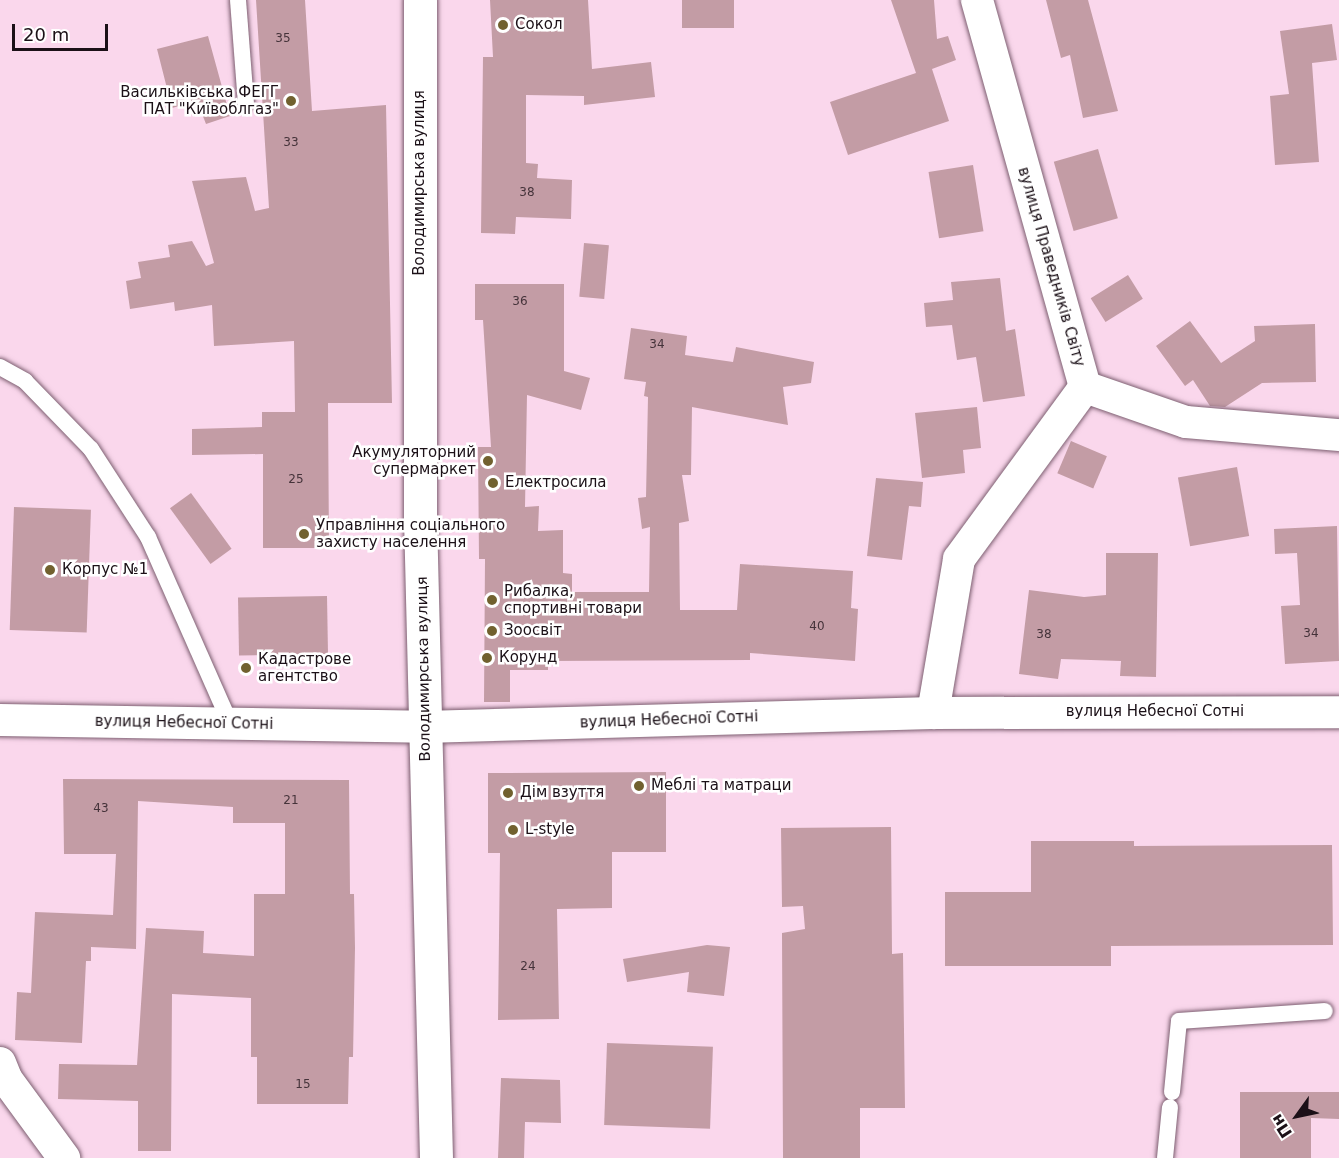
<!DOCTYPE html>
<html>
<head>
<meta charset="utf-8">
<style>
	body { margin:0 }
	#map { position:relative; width:1339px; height:1158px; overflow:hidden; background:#fad7ec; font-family:"DejaVu Sans",sans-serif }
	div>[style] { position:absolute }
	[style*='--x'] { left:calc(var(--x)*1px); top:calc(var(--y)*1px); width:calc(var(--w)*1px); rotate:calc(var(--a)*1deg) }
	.building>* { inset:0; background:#c39ca5; transform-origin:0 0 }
	.roads { filter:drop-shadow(0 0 2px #7d5f71) drop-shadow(0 0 2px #7d5f71) }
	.service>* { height:16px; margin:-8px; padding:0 8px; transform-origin:8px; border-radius:8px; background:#fff }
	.minor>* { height:32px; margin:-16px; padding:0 16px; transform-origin:16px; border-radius:16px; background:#fff }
	.primary>* { height:33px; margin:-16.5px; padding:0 16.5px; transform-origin:16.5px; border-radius:16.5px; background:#fff }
	.dots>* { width:16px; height:16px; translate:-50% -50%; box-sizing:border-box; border:3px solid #fff; border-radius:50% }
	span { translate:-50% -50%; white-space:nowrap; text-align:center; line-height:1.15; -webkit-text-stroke:5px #fff; paint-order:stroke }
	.number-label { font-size:12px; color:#45333a }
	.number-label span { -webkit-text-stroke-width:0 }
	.poi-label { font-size:15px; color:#1b1017 }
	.left { translate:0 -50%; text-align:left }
	.right { translate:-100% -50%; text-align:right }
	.street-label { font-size:15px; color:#1b1017 }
	.north { position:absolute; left:1267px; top:1086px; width:60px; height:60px; -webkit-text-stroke:4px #fff; paint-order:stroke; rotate:237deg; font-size:16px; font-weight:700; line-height:24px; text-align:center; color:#1b1017 }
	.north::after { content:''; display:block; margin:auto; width:21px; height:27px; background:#1b1017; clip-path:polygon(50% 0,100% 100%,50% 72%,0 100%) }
	.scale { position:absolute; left:12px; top:24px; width:96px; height:27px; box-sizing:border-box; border:3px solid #1b1017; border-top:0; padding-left:8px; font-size:18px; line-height:21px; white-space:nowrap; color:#1b1017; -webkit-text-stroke:4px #fff; paint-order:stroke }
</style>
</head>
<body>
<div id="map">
	<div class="building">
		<div style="clip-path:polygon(256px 0,305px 0,312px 111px,386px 105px,392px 403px,328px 403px,329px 548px,263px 548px,263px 454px,192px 455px,192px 429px,262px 427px,262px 412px,295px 412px,294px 341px,214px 346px,212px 305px,175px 311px,174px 302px,130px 309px,126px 281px,141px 278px,138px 262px,170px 257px,168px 245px,192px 241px,206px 266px,214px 263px,192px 181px,246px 177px,255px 211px,269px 208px)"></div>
		<div style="clip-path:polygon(490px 0,588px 0,592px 69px,651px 62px,655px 97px,584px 105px,584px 96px,526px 95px,526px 163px,538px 164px,537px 178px,572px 180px,571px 219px,516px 217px,515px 234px,481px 233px,483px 57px,493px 57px)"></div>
		<div style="left:682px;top:0;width:52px;height:28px"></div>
		<div style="clip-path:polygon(891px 0,934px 0,937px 39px,948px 36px,956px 60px,932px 69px,949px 121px,848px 155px,830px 102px,916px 73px)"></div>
		<div style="clip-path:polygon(1046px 0,1088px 0,1118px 111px,1083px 118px,1070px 55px,1061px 58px)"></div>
		<div style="clip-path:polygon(1332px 24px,1337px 60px,1312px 63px,1319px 162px,1275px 165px,1270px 96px,1289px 94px,1280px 31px)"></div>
		<div style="clip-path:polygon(208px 36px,230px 116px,206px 124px,197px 101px,172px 108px,157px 49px)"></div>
		<div style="left:1098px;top:149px;width:72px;height:46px;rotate:74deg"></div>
		<div style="left:973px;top:165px;width:67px;height:45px;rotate:81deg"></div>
		<div style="left:584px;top:243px;width:25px;height:54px;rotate:5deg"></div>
		<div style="left:1128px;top:275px;width:28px;height:44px;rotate:58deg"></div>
		<div style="clip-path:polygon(1000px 278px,1006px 331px,1015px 329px,1025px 396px,983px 402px,976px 357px,957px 360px,952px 325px,926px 327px,924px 303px,953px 300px,951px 282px)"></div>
		<div style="clip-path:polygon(475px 284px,564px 284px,564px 371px,590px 378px,581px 410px,527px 395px,525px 507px,539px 506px,538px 531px,563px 530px,563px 573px,572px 574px,572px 592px,649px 592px,650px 527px,642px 529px,638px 498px,646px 497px,648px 397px,644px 396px,646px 382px,624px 379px,631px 328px,687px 336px,685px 355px,733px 362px,736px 347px,814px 362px,811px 383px,783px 387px,788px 425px,692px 407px,691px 475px,682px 475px,689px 521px,679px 523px,680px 610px,737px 610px,740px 564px,853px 571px,851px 608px,858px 609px,855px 661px,750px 653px,750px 660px,548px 661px,548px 670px,510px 670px,510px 702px,484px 702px,485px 559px,479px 559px,478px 447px,491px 447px,483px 320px,475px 320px)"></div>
		<div style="clip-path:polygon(1190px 321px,1221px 363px,1255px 341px,1254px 326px,1315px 324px,1316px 382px,1262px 383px,1225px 407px,1210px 406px,1193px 380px,1185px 386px,1156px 346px)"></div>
		<div style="clip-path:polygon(977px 407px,981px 448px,963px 450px,965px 473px,922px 478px,915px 413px)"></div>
		<div style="left:1071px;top:441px;width:39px;height:35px;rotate:23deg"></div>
		<div style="left:1237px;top:467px;width:70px;height:60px;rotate:80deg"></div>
		<div style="clip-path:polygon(876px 478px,923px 482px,921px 507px,909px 506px,902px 560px,867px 556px)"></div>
		<div style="left:191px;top:493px;width:69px;height:26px;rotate:54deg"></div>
		<div style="left:14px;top:507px;width:77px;height:123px;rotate:2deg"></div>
		<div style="clip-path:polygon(1337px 526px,1339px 661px,1285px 664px,1281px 606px,1300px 605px,1297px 553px,1275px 554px,1274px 529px)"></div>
		<div style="clip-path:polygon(1106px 553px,1158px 553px,1156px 677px,1120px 676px,1121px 661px,1061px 659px,1058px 679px,1019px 674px,1029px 590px,1084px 597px,1106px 595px)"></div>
		<div style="left:327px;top:596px;width:58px;height:89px;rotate:89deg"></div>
		<div style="clip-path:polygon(666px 772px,666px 852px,612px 852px,612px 908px,557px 909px,559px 1019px,498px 1020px,500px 853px,488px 853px,488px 773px)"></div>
		<div style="clip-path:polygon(63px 779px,349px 780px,350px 894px,354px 894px,355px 948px,353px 1057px,349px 1057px,348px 1104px,257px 1104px,257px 1057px,251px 1057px,251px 998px,172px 994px,171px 1151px,138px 1151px,138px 1101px,58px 1099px,59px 1064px,137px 1065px,146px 928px,204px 931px,203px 953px,254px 956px,254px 894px,285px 894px,285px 823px,233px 823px,233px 807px,138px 801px,136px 949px,91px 947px,91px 961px,86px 961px,82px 1043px,15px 1040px,17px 992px,31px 993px,35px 912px,113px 915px,116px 854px,64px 854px)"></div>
		<div style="clip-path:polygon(891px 827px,892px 954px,903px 953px,905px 1108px,860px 1108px,860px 1158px,783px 1158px,782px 933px,805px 929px,803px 906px,782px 907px,781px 828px)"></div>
		<div style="clip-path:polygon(1031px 841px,1134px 841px,1134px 846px,1332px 845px,1333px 945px,1111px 946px,1111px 966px,945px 966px,945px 892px,1031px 892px)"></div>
		<div style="clip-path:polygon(707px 945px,730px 947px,724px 996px,687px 992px,689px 972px,627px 982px,623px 959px)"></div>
		<div style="left:607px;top:1043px;width:106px;height:82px;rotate:2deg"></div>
		<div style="clip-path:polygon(501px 1078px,560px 1080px,561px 1123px,525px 1122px,524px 1158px,498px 1158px)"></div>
		<div style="clip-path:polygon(1240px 1092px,1339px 1092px,1339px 1119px,1311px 1118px,1311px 1158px,1240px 1158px)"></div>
	</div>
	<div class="roads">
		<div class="service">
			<div style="--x:238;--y:0;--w:103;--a:85.6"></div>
			<div style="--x:0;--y:367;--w:29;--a:29"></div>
			<div style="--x:25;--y:381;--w:95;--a:45.9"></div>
			<div style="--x:91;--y:449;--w:105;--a:57.1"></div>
			<div style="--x:148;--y:537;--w:206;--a:66.2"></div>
			<div style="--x:1172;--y:1092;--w:71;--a:-84.4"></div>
			<div style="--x:1179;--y:1021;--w:146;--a:-3.9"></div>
			<div style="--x:1165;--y:1158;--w:51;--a:-84.4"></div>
		</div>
		<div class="minor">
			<div style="--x:977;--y:0;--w:402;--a:74.4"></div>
			<div style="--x:1085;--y:387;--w:107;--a:19.1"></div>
			<div style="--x:1186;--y:422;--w:154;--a:4.9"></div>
			<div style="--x:933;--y:713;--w:156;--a:-80.4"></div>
			<div style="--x:959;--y:559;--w:213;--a:-53.8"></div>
			<div style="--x:0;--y:720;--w:424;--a:0.9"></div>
			<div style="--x:424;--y:727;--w:509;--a:-1.58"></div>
			<div style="--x:933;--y:713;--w:406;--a:-0.1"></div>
			<div style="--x:0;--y:1063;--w:18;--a:68"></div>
			<div style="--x:7;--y:1080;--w:97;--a:53.8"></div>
		</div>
		<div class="primary">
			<div style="--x:420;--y:0;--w:517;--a:90"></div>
			<div style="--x:420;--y:517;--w:641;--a:88.57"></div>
		</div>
	</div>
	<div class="dots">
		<div style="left:503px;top:25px;background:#71612f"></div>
		<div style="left:291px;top:101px;background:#71612f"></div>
		<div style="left:488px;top:461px;background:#71612f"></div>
		<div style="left:493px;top:483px;background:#71612f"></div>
		<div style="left:304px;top:534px;background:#71612f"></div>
		<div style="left:50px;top:570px;background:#71612f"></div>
		<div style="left:492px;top:600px;background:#71612f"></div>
		<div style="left:492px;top:631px;background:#71612f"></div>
		<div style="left:487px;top:658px;background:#71612f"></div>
		<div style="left:246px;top:668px;background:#71612f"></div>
		<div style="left:639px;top:786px;background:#71612f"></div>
		<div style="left:508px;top:793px;background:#71612f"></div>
		<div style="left:513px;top:830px;background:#71612f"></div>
	</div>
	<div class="number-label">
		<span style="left:283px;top:39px">35</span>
		<span style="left:291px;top:143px">33</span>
		<span style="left:527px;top:193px">38</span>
		<span style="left:520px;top:302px">36</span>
		<span style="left:657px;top:345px">34</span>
		<span style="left:296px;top:480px">25</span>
		<span style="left:817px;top:627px">40</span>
		<span style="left:1311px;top:634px">34</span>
		<span style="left:1044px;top:635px">38</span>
		<span style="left:291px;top:801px">21</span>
		<span style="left:101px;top:809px">43</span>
		<span style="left:528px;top:967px">24</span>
		<span style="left:303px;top:1085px">15</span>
	</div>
	<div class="poi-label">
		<span class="left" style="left:515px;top:25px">Сокол</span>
		<span class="right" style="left:279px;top:101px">Васильківська ФЕГГ<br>ПАТ "Київоблгаз"</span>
		<span class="right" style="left:476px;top:461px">Акумуляторний<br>супермаркет</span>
		<span class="left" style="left:505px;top:483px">Електросила</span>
		<span class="left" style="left:316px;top:534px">Управління соціального<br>захисту населення</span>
		<span class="left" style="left:62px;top:570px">Корпус №1</span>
		<span class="left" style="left:504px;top:600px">Рибалка,<br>спортивні товари</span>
		<span class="left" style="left:504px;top:631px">Зоосвіт</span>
		<span class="left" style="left:499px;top:658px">Корунд</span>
		<span class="left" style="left:258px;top:668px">Кадастрове<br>агентство</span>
		<span class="left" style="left:651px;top:786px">Меблі та матраци</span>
		<span class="left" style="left:520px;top:793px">Дім взуття</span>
		<span class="left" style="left:525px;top:830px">L-style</span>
	</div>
	<div class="street-label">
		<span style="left:420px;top:183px;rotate:-90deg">Володимирська вулиця</span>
		<span style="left:1051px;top:267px;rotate:74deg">вулиця Праведників Світу</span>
		<span style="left:424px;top:669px;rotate:-91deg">Володимирська вулиця</span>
		<span style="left:1155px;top:712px">вулиця Небесної Сотні</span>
		<span style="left:669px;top:720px;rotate:-2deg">вулиця Небесної Сотні</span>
		<span style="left:184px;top:723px;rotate:1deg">вулиця Небесної Сотні</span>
	</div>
	<div class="north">Пн</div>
	<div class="scale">20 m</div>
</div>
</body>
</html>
